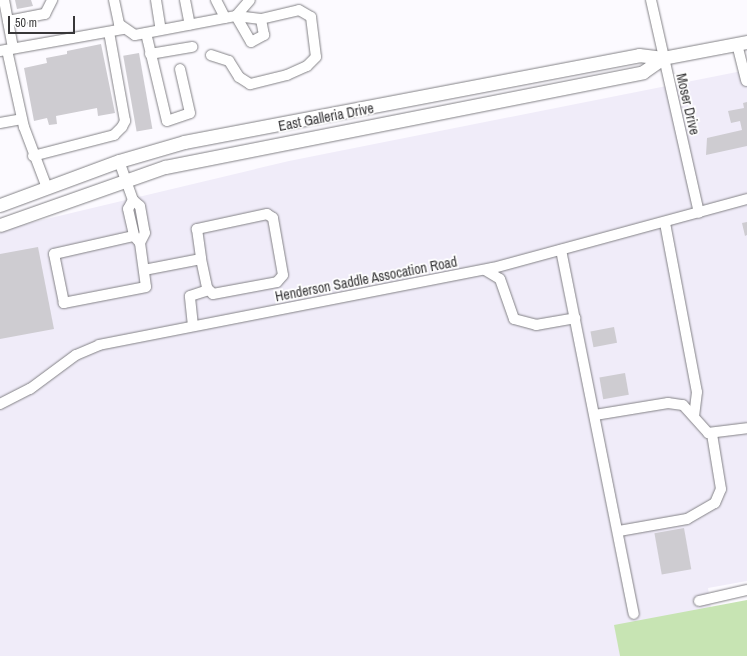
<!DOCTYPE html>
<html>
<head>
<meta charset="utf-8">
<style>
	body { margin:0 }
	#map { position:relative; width:747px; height:656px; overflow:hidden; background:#fcfaff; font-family:"Archivo Narrow",sans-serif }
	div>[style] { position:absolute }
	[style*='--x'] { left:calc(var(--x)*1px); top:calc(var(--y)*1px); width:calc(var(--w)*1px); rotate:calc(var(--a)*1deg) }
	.built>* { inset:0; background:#f0ecf9 }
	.green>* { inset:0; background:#c7e4b3 }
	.building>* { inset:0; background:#ceccd1; transform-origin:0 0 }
	.roads { filter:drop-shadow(0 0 1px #838286) drop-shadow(0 0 1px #838286) }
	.minor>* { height:10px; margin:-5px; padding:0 5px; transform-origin:5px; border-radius:5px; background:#fff }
	.major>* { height:13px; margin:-6.5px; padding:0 6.5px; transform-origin:6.5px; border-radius:6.5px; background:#fff }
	span { translate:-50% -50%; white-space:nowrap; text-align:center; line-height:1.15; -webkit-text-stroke:3.5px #fff; paint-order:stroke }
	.street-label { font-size:14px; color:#383739 }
	.scale { position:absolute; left:8px; top:16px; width:67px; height:18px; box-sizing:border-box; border:2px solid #383739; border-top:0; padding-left:5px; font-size:12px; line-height:14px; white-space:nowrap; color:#383739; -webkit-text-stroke:3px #fff; paint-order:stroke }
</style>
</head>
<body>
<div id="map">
	<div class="built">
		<div style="clip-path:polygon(747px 70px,747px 581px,708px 588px,718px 656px,0 656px,0 230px,289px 161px)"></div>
	</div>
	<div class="green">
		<div style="clip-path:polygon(747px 600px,747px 656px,620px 656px,614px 625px)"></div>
	</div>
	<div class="building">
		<div style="clip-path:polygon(15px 0,31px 0,33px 6px,17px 9px)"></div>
		<div style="clip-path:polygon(101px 44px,115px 113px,98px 116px,97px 108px,56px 116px,57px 124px,49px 125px,47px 118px,34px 121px,24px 68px,47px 63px,46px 58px,67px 54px,67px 51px)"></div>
		<div style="left:139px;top:53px;width:77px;height:16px;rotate:80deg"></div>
		<div style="clip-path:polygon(747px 102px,747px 146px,706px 155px,707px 138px,742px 130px,740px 121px,731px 123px,728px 111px,744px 108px,743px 103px)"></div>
		<div style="clip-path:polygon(747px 222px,747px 235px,745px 236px,742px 223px)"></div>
		<div style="clip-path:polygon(38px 247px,54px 329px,0 339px,0 254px)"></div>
		<div style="left:614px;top:327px;width:16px;height:24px;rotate:79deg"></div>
		<div style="left:625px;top:373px;width:22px;height:26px;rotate:80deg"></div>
		<div style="left:684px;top:528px;width:42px;height:30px;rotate:80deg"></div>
	</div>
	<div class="roads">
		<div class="minor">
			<div style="--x:4;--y:0;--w:49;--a:79.4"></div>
			<div style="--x:114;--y:0;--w:25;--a:78"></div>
			<div style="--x:119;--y:24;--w:19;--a:35"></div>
			<div style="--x:135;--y:35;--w:103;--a:-10.7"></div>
			<div style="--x:236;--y:16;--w:25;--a:7"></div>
			<div style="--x:261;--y:19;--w:39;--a:-13"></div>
			<div style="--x:299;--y:10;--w:14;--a:30"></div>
			<div style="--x:311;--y:17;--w:40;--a:82.9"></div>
			<div style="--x:316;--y:57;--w:13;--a:135"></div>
			<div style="--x:307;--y:66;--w:22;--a:156"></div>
			<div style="--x:287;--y:75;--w:38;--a:166"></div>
			<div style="--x:250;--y:84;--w:13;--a:-148"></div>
			<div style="--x:239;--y:77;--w:19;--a:-122"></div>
			<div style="--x:229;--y:61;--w:19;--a:-162"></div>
			<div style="--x:156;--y:0;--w:30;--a:81"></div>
			<div style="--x:185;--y:0;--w:25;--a:79"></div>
			<div style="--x:216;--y:0;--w:20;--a:63"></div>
			<div style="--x:651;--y:0;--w:218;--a:77.3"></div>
			<div style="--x:236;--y:16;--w:30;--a:60"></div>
			<div style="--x:251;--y:42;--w:15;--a:-28"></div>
			<div style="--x:264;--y:35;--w:16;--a:-101"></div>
			<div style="--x:236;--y:16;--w:21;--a:-49"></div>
			<div style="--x:8;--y:21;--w:38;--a:-11"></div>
			<div style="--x:45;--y:14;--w:16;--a:-63"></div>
			<div style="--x:146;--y:33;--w:90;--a:76.6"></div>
			<div style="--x:167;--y:121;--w:24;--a:-19"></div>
			<div style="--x:190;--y:113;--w:45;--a:-102.8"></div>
			<div style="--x:737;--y:44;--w:38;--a:76"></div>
			<div style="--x:7;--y:50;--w:79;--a:77.6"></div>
			<div style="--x:24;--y:127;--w:65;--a:69.3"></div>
			<div style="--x:0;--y:51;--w:126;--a:-10.1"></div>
			<div style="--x:150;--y:54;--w:43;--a:-9.5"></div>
			<div style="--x:0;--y:123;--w:22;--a:-10"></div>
			<div style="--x:33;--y:156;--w:84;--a:-14.5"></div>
			<div style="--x:114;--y:135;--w:11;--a:-45"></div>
			<div style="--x:122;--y:127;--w:7;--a:-63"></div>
			<div style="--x:125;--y:121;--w:90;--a:-100.2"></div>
			<div style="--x:119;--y:161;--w:41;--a:70.3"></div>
			<div style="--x:133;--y:200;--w:9;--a:41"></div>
			<div style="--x:140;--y:206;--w:27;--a:80"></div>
			<div style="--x:145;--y:233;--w:11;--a:117"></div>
			<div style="--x:133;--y:200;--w:10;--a:119"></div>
			<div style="--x:128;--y:209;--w:28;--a:77"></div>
			<div style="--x:134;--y:236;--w:9;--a:49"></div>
			<div style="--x:140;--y:243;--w:44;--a:82.2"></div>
			<div style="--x:146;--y:287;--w:84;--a:169"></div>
			<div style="--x:64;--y:303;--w:50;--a:-101.5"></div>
			<div style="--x:54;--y:254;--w:82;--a:-12.7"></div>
			<div style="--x:665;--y:223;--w:172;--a:79.3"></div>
			<div style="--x:697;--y:392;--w:23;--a:97"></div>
			<div style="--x:561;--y:250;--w:371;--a:78.7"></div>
			<div style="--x:144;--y:270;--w:58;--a:-10.9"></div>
			<div style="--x:201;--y:259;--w:30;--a:78"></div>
			<div style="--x:207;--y:288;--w:8;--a:45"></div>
			<div style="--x:213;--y:294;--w:65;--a:-10.6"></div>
			<div style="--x:277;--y:282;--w:9;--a:-49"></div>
			<div style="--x:283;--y:275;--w:58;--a:-100"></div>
			<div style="--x:273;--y:218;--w:7;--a:-146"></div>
			<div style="--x:267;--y:214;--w:72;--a:167.9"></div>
			<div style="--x:197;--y:229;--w:30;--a:82"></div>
			<div style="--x:485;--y:270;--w:17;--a:31"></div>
			<div style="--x:500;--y:279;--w:42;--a:70.7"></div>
			<div style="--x:514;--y:319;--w:23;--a:15"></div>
			<div style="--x:536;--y:325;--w:40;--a:-10"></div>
			<div style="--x:193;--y:326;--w:30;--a:-96"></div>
			<div style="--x:190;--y:296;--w:19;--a:-18"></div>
			<div style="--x:0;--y:404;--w:34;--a:-27"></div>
			<div style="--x:30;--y:389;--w:57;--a:-36.5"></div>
			<div style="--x:76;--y:355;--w:25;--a:-23"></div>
			<div style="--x:99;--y:345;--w:401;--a:-11.1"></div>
			<div style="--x:493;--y:268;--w:263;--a:-15.2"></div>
			<div style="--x:595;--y:415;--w:74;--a:-9.3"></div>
			<div style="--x:668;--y:403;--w:15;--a:8"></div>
			<div style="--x:683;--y:405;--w:38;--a:48"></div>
			<div style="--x:708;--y:433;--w:39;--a:-7"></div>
			<div style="--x:619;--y:531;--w:69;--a:-10"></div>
			<div style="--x:687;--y:519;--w:32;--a:-30"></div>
			<div style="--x:715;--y:503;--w:15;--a:-67"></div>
			<div style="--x:721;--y:489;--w:56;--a:-99.3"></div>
			<div style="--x:699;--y:601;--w:49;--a:-12.9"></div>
		</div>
		<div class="major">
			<div style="--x:0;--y:205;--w:127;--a:-20.3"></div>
			<div style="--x:119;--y:161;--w:68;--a:-16.3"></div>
			<div style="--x:184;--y:142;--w:463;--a:-10.8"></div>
			<div style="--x:639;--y:55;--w:24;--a:7"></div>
			<div style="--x:663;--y:58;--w:86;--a:-10.8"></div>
			<div style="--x:0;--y:225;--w:175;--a:-19.4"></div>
			<div style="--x:165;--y:167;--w:487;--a:-11.2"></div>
			<div style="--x:643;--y:72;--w:24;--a:-35"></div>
		</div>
	</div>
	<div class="street-label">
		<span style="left:688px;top:104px;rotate:77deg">Moser Drive</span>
		<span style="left:326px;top:117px;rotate:-11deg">East Galleria Drive</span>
		<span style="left:366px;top:279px;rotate:-11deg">Henderson Saddle Assocation Road</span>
	</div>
	<div class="scale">50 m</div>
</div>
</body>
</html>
